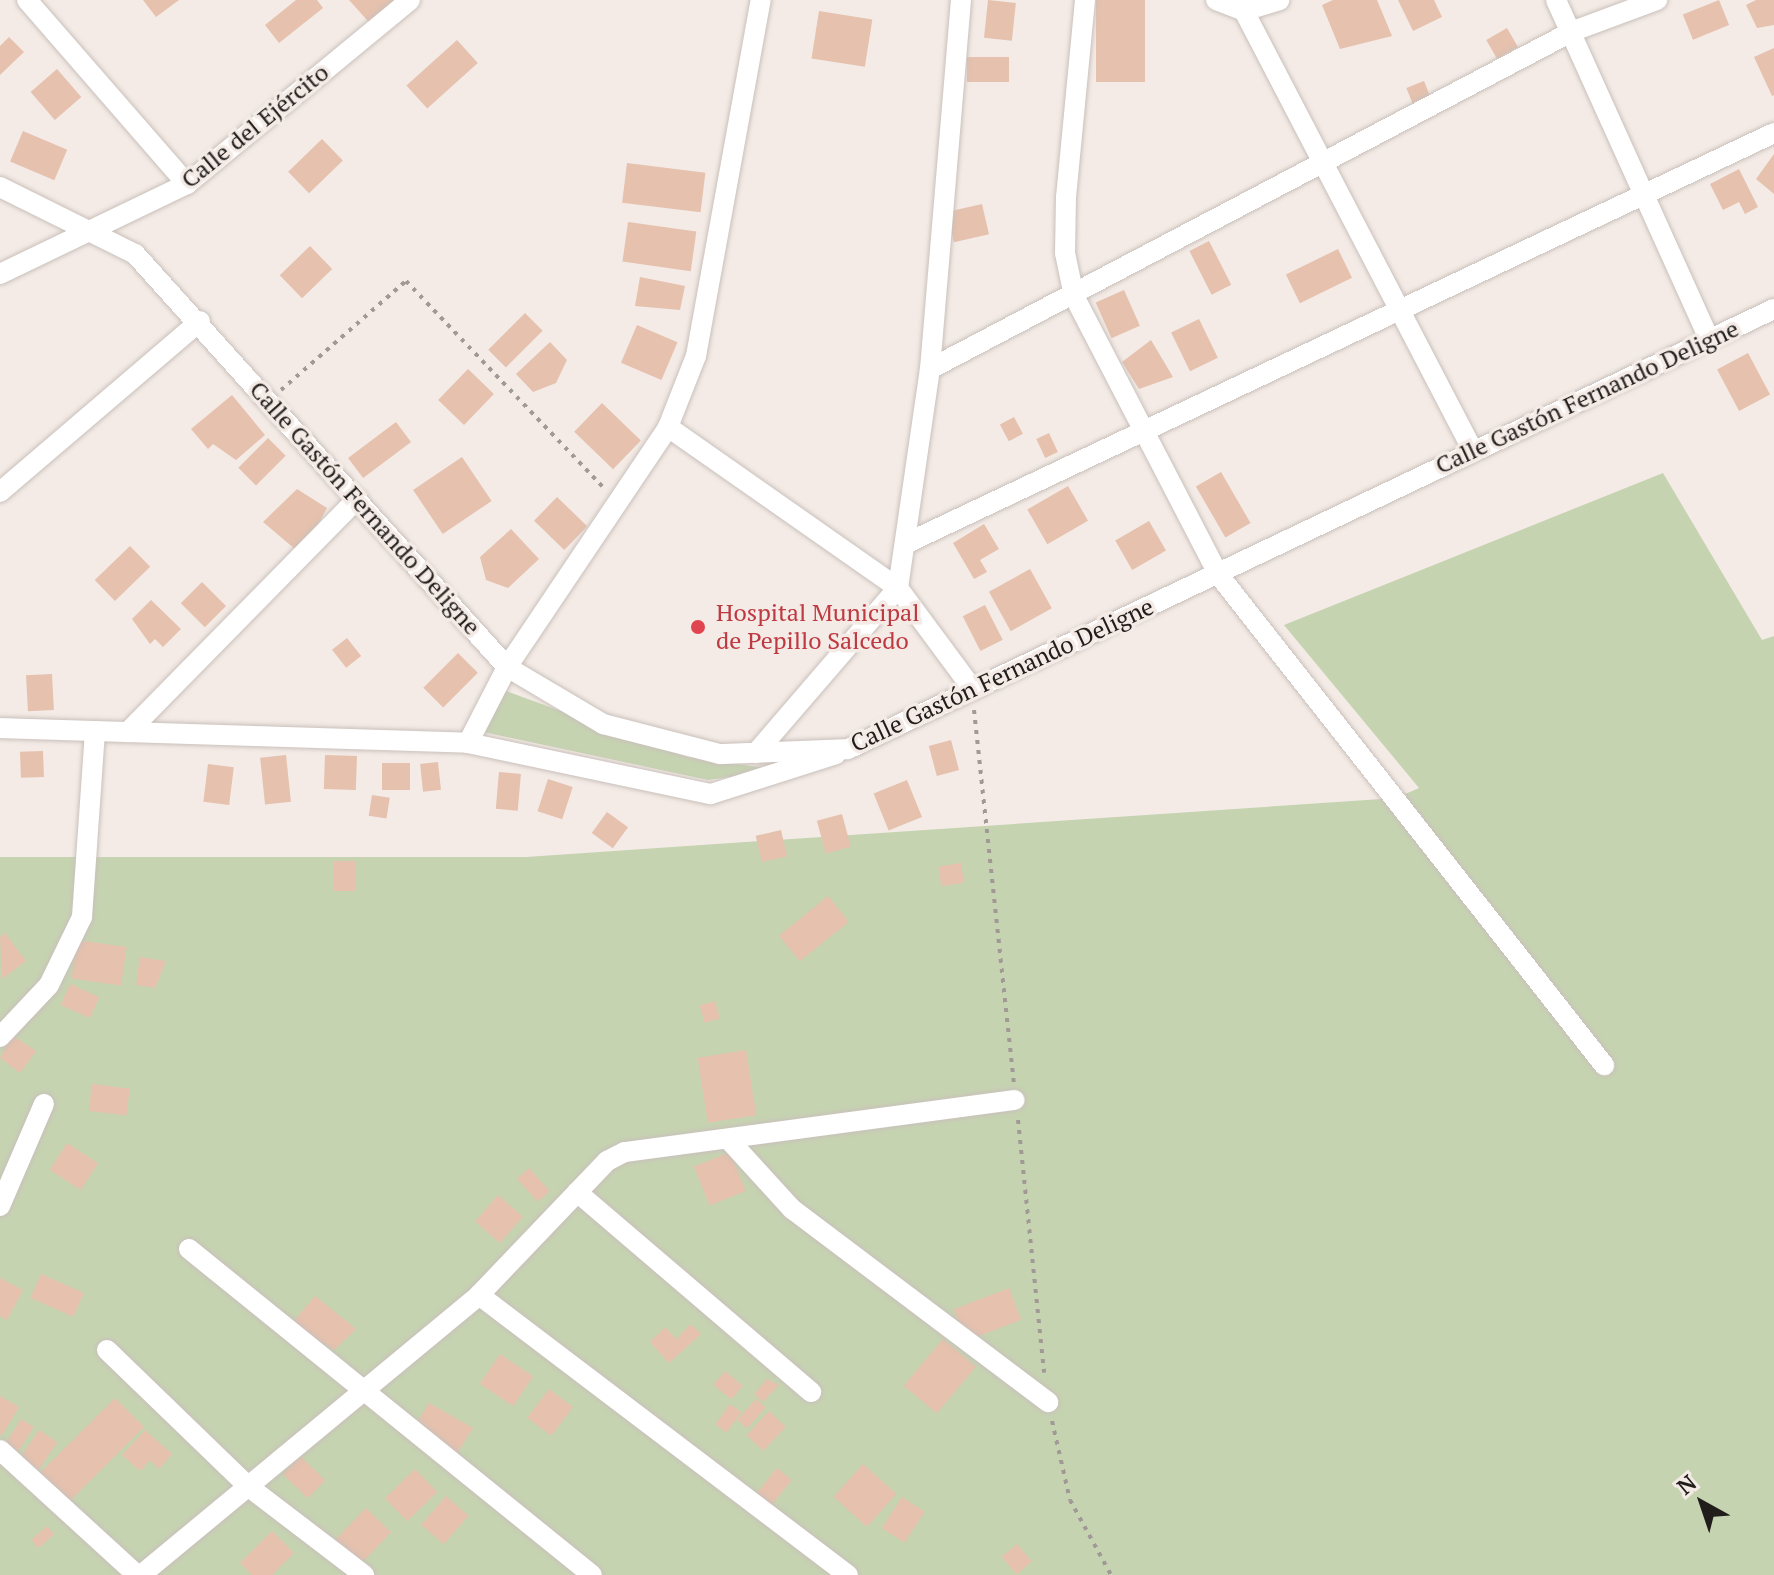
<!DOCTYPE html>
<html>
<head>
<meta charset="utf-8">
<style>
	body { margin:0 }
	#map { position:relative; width:1774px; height:1575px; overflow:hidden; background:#f4ebe6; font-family:"PT Serif",serif }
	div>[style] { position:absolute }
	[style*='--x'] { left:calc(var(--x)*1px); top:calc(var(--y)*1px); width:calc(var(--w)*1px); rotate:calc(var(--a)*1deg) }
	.green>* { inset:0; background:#c6d3b1 }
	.building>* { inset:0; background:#e5c1ae; transform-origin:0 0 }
	.path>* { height:4px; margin-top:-2px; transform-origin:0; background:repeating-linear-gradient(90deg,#a09995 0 4px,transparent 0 10px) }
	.roads { filter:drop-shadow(0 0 2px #c9c0bb) drop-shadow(0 0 2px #c9c0bb) }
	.minor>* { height:20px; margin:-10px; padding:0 10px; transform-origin:10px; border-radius:10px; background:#fff }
	.dots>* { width:22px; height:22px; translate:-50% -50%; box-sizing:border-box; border:4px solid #f4ebe6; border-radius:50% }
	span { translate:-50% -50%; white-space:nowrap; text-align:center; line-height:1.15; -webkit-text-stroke:7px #f4ebe6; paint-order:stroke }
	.street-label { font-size:24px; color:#201d1b }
	.health-label { font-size:24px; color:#be3a42 }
	.left { translate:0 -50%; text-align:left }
	.north { position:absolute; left:1662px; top:1463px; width:80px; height:80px; -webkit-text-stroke:6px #f4ebe6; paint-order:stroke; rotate:320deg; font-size:22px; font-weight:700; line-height:32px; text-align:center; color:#201d1b }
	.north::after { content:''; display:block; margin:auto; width:28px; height:36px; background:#201d1b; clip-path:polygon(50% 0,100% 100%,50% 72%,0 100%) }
</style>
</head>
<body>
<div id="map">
	<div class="green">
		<div style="clip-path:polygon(1663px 473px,1762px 640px,1774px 636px,1774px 1575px,0 1575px,0 857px,526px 857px,1396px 798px,1419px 788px,1284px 625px)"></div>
		<div style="clip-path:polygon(506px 691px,687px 757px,781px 770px,708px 780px,483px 732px)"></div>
	</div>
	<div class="building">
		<div style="clip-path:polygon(143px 0,179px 0,156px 17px)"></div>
		<div style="clip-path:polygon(296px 0,317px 0,323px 8px,279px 43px,265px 25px)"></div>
		<div style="clip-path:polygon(349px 0,396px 0,375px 29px)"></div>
		<div style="left:988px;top:0;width:28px;height:38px;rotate:6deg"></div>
		<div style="left:1096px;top:0;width:49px;height:82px"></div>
		<div style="clip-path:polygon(1333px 0,1377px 0,1392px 36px,1340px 49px,1322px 5px)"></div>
		<div style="clip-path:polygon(1398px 0,1434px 0,1442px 17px,1413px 31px)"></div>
		<div style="left:1719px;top:0;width:27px;height:39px;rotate:68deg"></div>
		<div style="clip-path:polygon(1756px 0,1774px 0,1774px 25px,1757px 28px,1746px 5px)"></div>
		<div style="left:819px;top:11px;width:54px;height:48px;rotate:9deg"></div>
		<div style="left:1507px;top:28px;width:22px;height:24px;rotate:60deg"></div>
		<div style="clip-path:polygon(9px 37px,24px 52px,0 75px,0 46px)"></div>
		<div style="left:457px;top:40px;width:31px;height:68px;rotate:48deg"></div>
		<div style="clip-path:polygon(1774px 48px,1774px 95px,1772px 96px,1754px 57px)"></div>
		<div style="left:967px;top:57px;width:42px;height:25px"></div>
		<div style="left:57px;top:69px;width:37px;height:35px;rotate:49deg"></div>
		<div style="left:1424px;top:81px;width:18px;height:19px;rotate:68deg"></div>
		<div style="left:23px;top:131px;width:48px;height:33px;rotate:23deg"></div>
		<div style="left:322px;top:139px;width:30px;height:47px;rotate:46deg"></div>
		<div style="clip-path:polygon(1774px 154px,1774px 194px,1756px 179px)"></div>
		<div style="left:627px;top:163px;width:79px;height:40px;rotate:7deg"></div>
		<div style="clip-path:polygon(1739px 169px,1758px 207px,1745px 214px,1739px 202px,1723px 210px,1710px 184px)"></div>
		<div style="left:982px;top:204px;width:31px;height:36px;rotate:77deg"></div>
		<div style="left:628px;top:222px;width:69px;height:40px;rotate:8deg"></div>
		<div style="left:1209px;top:241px;width:49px;height:22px;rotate:63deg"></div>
		<div style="left:310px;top:246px;width:32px;height:42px;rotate:46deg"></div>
		<div style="left:1338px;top:249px;width:32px;height:58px;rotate:64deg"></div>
		<div style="clip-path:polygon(640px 277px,685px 286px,680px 310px,635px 306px)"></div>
		<div style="left:1124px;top:290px;width:39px;height:31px;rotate:66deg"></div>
		<div style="left:525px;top:313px;width:25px;height:52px;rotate:45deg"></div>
		<div style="left:1199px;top:319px;width:43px;height:31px;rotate:64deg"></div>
		<div style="left:637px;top:325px;width:44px;height:41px;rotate:23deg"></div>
		<div style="clip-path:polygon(1151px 340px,1173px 377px,1139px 389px,1122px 362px)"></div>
		<div style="clip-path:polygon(550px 342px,567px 360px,556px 383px,533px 392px,516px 374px)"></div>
		<div style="left:1748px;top:353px;width:47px;height:35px;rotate:62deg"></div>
		<div style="left:468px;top:369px;width:36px;height:43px;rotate:44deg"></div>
		<div style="clip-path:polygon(232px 395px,265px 435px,236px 460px,213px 444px,208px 449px,191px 429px)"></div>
		<div style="left:602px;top:403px;width:54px;height:40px;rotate:44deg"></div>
		<div style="left:1014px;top:417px;width:19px;height:16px;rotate:62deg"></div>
		<div style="left:396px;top:422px;width:25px;height:60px;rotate:53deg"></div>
		<div style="left:1049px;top:433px;width:21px;height:14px;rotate:65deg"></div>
		<div style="left:268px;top:438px;width:25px;height:42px;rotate:45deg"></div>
		<div style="left:462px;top:457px;width:53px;height:59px;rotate:56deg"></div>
		<div style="left:1221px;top:472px;width:59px;height:29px;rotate:60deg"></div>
		<div style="left:1068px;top:486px;width:40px;height:47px;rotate:60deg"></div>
		<div style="clip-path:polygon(297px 489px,327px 508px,302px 555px,263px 522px)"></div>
		<div style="left:557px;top:497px;width:42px;height:33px;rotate:44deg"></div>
		<div style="left:1149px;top:521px;width:34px;height:39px;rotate:60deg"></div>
		<div style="clip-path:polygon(984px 524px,999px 549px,980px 560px,987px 572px,974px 579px,953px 543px)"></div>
		<div style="clip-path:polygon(511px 529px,539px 559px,508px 588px,486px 580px,480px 557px)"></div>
		<div style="left:130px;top:546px;width:29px;height:49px;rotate:46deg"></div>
		<div style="left:1030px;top:569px;width:45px;height:47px;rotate:61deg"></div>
		<div style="left:202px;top:582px;width:34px;height:30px;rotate:45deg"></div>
		<div style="clip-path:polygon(151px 600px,181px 629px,163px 647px,155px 639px,150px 644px,132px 619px)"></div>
		<div style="left:985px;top:605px;width:39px;height:25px;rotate:63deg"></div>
		<div style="left:347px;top:638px;width:23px;height:19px;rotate:52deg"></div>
		<div style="left:458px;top:653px;width:28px;height:49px;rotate:45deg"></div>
		<div style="left:52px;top:674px;width:36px;height:26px;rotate:87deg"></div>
		<div style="left:951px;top:740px;width:31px;height:23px;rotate:75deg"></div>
		<div style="left:43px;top:751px;width:26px;height:23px;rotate:88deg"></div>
		<div style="left:286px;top:755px;width:47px;height:26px;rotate:84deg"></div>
		<div style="left:325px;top:755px;width:32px;height:34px;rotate:2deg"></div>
		<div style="left:438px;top:762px;width:28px;height:18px;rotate:84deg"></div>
		<div style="left:410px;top:763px;width:27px;height:28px;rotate:90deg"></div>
		<div style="left:208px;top:764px;width:26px;height:38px;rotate:7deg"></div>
		<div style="left:499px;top:772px;width:22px;height:37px;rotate:5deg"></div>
		<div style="left:548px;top:779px;width:26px;height:34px;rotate:18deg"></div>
		<div style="left:907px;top:780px;width:40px;height:36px;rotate:68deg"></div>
		<div style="left:372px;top:795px;width:18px;height:21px;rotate:9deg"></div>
		<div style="left:607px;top:812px;width:26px;height:26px;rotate:36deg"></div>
		<div style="left:842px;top:814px;width:34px;height:26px;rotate:75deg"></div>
		<div style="left:781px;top:830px;width:27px;height:26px;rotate:77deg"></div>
		<div style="left:334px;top:861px;width:22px;height:30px"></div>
		<div style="left:961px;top:863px;width:20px;height:23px;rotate:81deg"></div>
		<div style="left:828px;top:896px;width:33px;height:63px;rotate:51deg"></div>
		<div style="clip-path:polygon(5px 933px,26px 961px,2px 979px,0 937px)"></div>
		<div style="left:77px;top:940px;width:50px;height:39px;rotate:8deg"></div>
		<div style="clip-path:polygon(140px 957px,166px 961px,155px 988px,136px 985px)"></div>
		<div style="left:70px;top:984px;width:32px;height:23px;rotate:24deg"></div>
		<div style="left:715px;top:1001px;width:18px;height:16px;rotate:74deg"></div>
		<div style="clip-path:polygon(12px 1035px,36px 1051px,20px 1073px,0 1058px)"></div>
		<div style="left:746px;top:1050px;width:66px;height:49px;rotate:81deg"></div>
		<div style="left:92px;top:1084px;width:38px;height:27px;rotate:7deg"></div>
		<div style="left:67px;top:1143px;width:37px;height:32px;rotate:33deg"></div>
		<div style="left:730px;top:1152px;width:42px;height:39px;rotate:68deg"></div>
		<div style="left:529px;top:1168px;width:31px;height:16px;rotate:48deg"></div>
		<div style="left:498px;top:1195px;width:33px;height:35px;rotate:41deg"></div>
		<div style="left:41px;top:1274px;width:47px;height:26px;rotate:24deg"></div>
		<div style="clip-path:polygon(0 1278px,23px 1290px,7px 1320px,0 1316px)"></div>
		<div style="left:1009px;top:1288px;width:34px;height:59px;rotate:69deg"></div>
		<div style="clip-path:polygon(315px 1296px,356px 1329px,334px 1350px,292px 1323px)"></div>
		<div style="clip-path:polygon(691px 1324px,701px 1334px,669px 1363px,650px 1342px,665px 1327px,676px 1339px)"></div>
		<div style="left:943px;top:1339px;width:43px;height:61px;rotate:40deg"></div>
		<div style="left:500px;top:1354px;width:40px;height:36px;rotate:34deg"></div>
		<div style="left:725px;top:1371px;width:23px;height:18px;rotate:40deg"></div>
		<div style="clip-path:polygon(767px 1379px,779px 1385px,763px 1402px,754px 1394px)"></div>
		<div style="left:549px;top:1389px;width:30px;height:36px;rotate:37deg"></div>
		<div style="clip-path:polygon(0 1396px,19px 1407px,2px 1435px,0 1434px)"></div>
		<div style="left:115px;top:1398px;width:41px;height:110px;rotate:45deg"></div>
		<div style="left:756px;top:1399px;width:13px;height:28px;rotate:42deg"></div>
		<div style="clip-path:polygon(429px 1403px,473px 1428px,456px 1455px,415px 1426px)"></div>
		<div style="left:730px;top:1404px;width:14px;height:25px;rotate:36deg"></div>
		<div style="left:769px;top:1411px;width:23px;height:33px;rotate:43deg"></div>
		<div style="left:21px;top:1419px;width:15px;height:30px;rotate:32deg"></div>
		<div style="left:39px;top:1430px;width:22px;height:33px;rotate:34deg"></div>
		<div style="clip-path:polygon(145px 1430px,172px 1454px,159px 1469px,150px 1460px,140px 1471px,122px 1455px)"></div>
		<div style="left:300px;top:1456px;width:35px;height:25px;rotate:44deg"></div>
		<div style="left:863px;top:1464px;width:45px;height:44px;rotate:42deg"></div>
		<div style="left:777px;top:1468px;width:19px;height:38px;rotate:39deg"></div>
		<div style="left:415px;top:1469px;width:32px;height:42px;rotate:46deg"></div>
		<div style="left:446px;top:1496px;width:30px;height:38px;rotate:41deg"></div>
		<div style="left:902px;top:1497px;width:27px;height:37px;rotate:33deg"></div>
		<div style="left:366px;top:1508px;width:35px;height:47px;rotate:44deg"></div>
		<div style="left:47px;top:1526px;width:11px;height:21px;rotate:49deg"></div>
		<div style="clip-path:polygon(272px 1531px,294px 1553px,272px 1575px,252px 1575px,240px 1563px)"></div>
		<div style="left:1017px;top:1544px;width:23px;height:20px;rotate:50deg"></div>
	</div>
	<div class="path">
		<div style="--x:281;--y:390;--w:166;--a:-41.1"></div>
		<div style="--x:406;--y:281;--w:288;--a:46.3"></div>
		<div style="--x:974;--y:710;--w:375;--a:83.9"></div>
		<div style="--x:1018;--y:1120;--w:254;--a:84.1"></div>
		<div style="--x:1052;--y:1421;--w:81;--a:77.2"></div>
		<div style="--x:1070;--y:1500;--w:85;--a:61.3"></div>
	</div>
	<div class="roads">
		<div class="minor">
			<div style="--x:27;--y:0;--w:244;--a:49"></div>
			<div style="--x:1085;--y:0;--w:198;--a:95.5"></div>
			<div style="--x:1066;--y:197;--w:56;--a:91"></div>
			<div style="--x:1065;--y:253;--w:44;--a:78.2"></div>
			<div style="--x:1074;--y:296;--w:313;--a:62.6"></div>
			<div style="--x:1218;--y:574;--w:625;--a:51.83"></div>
			<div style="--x:1216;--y:0;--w:30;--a:21"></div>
			<div style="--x:1244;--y:11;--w:496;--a:62.5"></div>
			<div style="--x:1556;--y:0;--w:372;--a:65.7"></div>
			<div style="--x:1244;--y:11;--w:37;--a:-17"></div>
			<div style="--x:0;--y:187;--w:151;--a:26.4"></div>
			<div style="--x:135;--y:254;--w:556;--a:47.99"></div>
			<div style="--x:507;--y:667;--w:112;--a:30.7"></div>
			<div style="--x:603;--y:724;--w:121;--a:14.4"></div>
			<div style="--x:720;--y:754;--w:128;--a:-2.2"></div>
			<div style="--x:848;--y:749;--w:1025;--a:-25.42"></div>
			<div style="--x:0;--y:274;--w:208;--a:-25.7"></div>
			<div style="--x:187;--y:184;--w:289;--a:-39.5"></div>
			<div style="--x:930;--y:369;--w:724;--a:-27.73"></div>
			<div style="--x:1571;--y:32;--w:92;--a:-20.4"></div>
			<div style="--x:668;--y:427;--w:281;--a:35"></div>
			<div style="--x:898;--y:588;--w:124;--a:53.5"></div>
			<div style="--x:0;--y:492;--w:263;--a:-40.5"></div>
			<div style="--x:907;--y:543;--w:959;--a:-25.31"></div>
			<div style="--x:0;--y:728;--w:468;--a:1.8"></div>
			<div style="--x:468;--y:743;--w:248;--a:11.9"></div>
			<div style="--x:711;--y:794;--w:131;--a:-17.7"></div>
			<div style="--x:128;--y:732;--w:327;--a:-45.5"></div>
			<div style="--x:468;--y:743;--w:85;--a:-62.8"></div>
			<div style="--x:507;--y:667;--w:289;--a:-56.1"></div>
			<div style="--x:668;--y:427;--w:76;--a:-68.5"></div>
			<div style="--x:696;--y:356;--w:362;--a:-79.7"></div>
			<div style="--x:756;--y:753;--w:218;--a:-49.3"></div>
			<div style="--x:898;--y:588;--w:221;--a:-81.7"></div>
			<div style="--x:930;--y:369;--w:370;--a:-85.2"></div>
			<div style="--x:0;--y:1037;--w:71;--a:-46.7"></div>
			<div style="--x:49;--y:985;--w:76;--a:-64.1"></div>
			<div style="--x:82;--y:917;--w:186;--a:-86"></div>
			<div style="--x:728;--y:1139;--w:95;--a:47.6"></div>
			<div style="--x:792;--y:1209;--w:321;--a:37"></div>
			<div style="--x:577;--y:1192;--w:308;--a:40.5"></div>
			<div style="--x:0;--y:1206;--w:111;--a:-66.7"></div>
			<div style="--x:189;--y:1249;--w:518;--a:38.97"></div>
			<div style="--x:479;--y:1295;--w:463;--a:37.2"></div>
			<div style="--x:107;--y:1350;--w:197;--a:44"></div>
			<div style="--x:249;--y:1487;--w:145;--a:37.4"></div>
			<div style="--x:0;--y:1450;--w:185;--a:42.4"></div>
			<div style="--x:141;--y:1575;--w:439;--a:-39.6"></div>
			<div style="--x:479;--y:1295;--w:185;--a:-46.3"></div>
			<div style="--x:607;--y:1161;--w:20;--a:-27"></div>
			<div style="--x:625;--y:1152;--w:393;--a:-7.6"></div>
		</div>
	</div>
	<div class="dots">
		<div style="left:698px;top:627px;background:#e0444e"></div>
	</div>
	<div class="street-label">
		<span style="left:255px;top:126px;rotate:-39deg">Calle del Ejército</span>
		<span style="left:1587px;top:397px;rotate:-25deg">Calle Gastón Fernando Deligne</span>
		<span style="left:365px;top:508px;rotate:48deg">Calle Gastón Fernando Deligne</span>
		<span style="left:1002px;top:675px;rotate:-25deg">Calle Gastón Fernando Deligne</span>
	</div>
	<div class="health-label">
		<span class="left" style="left:716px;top:627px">Hospital Municipal<br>de Pepillo Salcedo</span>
	</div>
	<div class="north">N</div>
</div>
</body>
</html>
